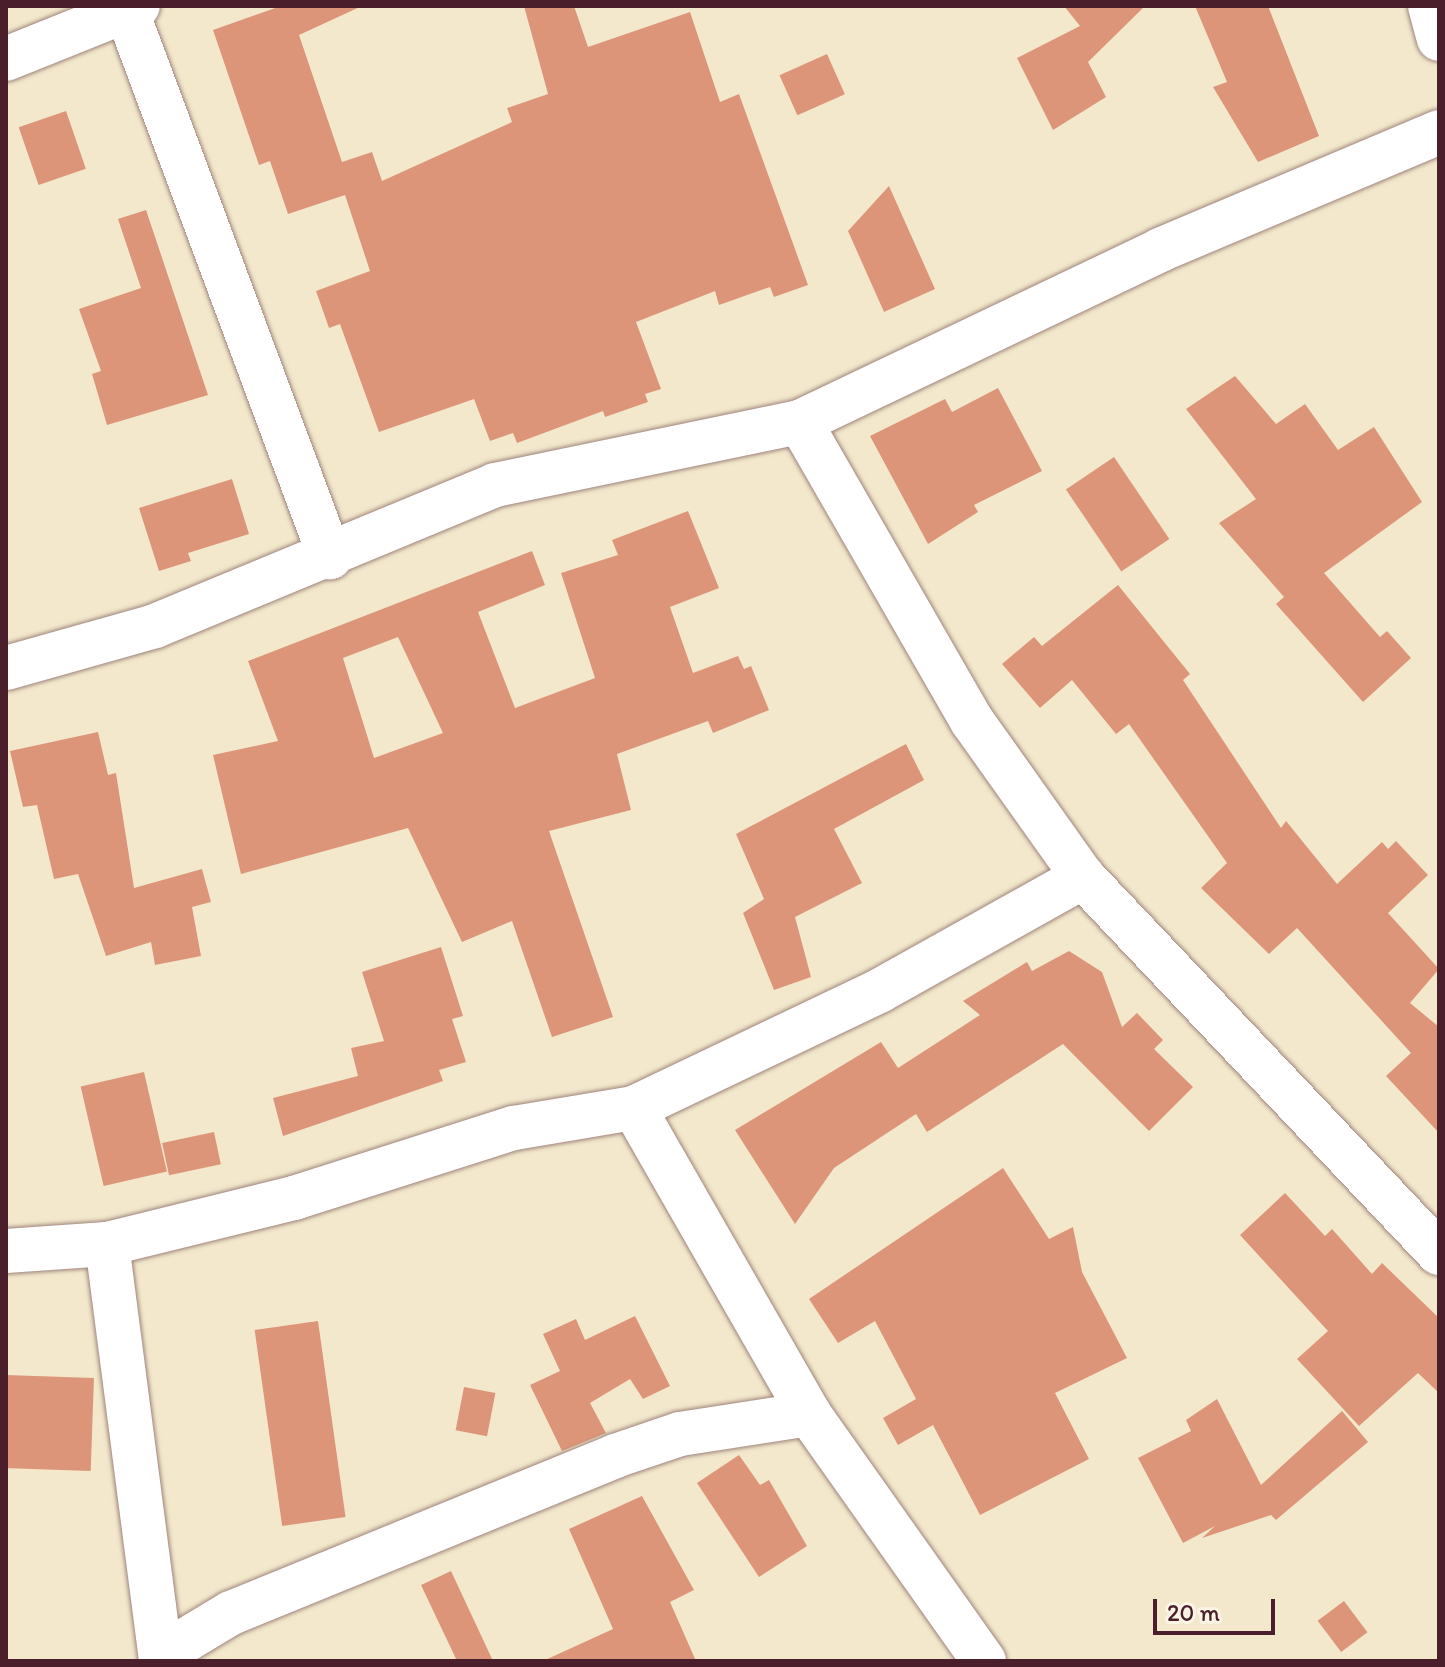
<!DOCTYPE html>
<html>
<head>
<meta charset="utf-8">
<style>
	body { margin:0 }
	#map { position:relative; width:1445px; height:1667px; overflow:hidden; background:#f3e8cc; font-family:Itim,sans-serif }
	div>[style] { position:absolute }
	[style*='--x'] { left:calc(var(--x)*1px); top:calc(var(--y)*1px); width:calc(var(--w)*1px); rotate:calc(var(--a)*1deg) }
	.building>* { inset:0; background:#dd9579; transform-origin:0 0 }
	.roads { filter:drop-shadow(0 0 2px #9e847c) drop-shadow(0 0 2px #9e847c) }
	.minor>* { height:44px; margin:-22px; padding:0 22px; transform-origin:22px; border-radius:22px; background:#fff }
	span { translate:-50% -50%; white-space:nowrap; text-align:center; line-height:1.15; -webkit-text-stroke:7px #fcf5e5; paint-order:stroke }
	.frame { position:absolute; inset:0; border:8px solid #4a1f2b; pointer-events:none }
	.scale { position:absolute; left:1153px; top:1599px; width:122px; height:36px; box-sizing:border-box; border:4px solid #4a1f2b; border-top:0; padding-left:10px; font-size:24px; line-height:28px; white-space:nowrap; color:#4a1f2b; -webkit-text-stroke:6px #fcf5e5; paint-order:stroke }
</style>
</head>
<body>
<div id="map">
	<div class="building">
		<div style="clip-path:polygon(281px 6px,362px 6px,299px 35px,342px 162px,372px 152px,382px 181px,512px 122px,507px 108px,548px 94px,524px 6px,574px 6px,588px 47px,690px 12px,720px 102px,739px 94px,808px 285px,774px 297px,770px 287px,719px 305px,715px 291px,636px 322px,661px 389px,645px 394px,648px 402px,605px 417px,603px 411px,517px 443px,513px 433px,490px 441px,474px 399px,379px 432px,340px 324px,329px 328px,316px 291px,370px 271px,345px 195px,288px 214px,270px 161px,259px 165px,213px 30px)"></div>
		<div style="clip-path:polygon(1064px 6px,1145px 6px,1088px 62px,1106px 97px,1053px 130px,1017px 58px,1080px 26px)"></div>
		<div style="clip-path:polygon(1195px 6px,1268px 6px,1319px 136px,1258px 162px,1213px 87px,1227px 82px)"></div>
		<div style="left:827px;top:54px;width:44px;height:52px;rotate:66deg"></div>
		<div style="left:66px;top:111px;width:61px;height:50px;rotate:71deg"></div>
		<div style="clip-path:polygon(889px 186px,935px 289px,884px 312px,848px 231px)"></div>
		<div style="clip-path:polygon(146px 210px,208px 395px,107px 425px,92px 374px,101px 371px,79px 309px,141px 288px,118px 219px)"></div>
		<div style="clip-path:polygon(1235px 376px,1276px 424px,1305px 404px,1338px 450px,1374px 427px,1422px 502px,1324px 573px,1380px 637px,1387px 631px,1411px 658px,1363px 702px,1276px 604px,1284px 597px,1219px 523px,1256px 499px,1186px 409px)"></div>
		<div style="clip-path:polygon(998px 388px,1042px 471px,974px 505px,978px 512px,928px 544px,870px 436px,945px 399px,952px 412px)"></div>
		<div style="left:1114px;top:457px;width:99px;height:58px;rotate:56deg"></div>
		<div style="clip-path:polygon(232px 479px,249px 534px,188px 553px,191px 561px,159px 571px,139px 508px)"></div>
		<div style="clip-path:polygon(evenodd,688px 511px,719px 588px,670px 607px,693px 673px,738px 656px,744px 669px,751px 666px,769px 710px,713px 733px,708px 721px,617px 754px,631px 810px,549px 831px,613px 1017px,552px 1037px,512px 921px,462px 942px,408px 828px,241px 874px,213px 755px,278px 741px,248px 661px,532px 551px,545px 585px,478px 612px,515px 708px,595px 678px,561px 573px,618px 555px,612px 540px,688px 511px,398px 637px,443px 733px,374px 758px,343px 658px,398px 637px)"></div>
		<div style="clip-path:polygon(1118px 585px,1190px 674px,1183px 680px,1281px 828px,1286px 821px,1337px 884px,1382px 842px,1388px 849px,1396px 841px,1428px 875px,1388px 913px,1439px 969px,1410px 1003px,1439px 1027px,1439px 1133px,1386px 1076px,1411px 1053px,1297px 928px,1269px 954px,1201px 888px,1227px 863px,1129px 724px,1116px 734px,1072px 680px,1040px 708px,1002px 664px,1034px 637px,1042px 646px)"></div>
		<div style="clip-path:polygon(98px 732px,108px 775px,116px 773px,134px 888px,202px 869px,211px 902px,192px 907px,201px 956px,155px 965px,151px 942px,106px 956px,78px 874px,54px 879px,37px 805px,23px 807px,10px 751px)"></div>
		<div style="clip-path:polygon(906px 744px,924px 780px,834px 829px,862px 883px,795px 917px,811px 977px,774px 990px,743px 913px,764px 899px,736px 834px)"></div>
		<div style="clip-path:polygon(441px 947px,463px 1016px,452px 1019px,466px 1062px,439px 1070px,443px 1081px,283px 1136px,273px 1098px,358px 1076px,351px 1048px,384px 1041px,362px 972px)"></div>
		<div style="clip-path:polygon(1069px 951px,1102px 972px,1122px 1027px,1137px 1013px,1163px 1040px,1154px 1049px,1193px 1087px,1149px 1131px,1063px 1044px,927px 1132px,916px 1114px,834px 1168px,795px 1224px,735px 1130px,881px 1042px,898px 1068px,980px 1015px,963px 1001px,1027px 962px,1032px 971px)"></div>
		<div style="left:144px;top:1072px;width:102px;height:65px;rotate:77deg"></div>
		<div style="left:214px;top:1132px;width:33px;height:53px;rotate:78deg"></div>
		<div style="clip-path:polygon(1003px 1168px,1049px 1239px,1073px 1227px,1082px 1272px,1127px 1358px,1055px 1393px,1089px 1459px,980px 1515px,933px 1425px,898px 1445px,883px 1418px,916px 1399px,875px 1321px,838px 1343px,809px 1299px)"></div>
		<div style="clip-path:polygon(1285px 1193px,1325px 1236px,1332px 1229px,1372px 1274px,1382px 1263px,1439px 1318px,1439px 1393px,1418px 1373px,1359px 1426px,1297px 1359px,1328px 1331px,1240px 1235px)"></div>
		<div style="clip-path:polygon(635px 1316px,670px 1386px,643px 1399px,630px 1379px,590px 1403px,606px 1433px,562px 1451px,530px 1385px,560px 1371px,543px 1334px,576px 1319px,585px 1340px)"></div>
		<div style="left:318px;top:1321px;width:198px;height:64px;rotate:82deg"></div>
		<div style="left:6px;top:1375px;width:88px;height:93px;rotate:2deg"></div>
		<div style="left:464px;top:1387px;width:32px;height:44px;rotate:11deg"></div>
		<div style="clip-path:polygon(1217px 1399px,1261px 1485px,1342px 1411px,1368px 1442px,1276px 1520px,1271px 1515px,1202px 1538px,1215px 1526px,1183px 1543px,1138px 1458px,1191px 1431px,1186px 1420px)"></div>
		<div style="clip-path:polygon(739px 1455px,760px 1485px,769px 1480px,807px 1546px,759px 1577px,697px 1483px)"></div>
		<div style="clip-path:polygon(642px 1496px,694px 1590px,670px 1602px,696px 1661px,543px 1661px,613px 1629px,569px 1529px)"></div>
		<div style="clip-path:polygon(451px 1571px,493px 1661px,457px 1661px,421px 1585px)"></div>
		<div style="left:1344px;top:1601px;width:39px;height:33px;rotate:53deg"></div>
	</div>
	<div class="roads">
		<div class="minor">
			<div style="--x:1430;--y:6;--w:34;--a:75"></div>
			<div style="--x:127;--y:12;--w:582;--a:69.57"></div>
			<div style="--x:6;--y:59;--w:142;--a:-21.9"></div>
			<div style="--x:800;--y:422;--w:345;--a:60.1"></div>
			<div style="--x:972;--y:721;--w:191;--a:54.6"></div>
			<div style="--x:1083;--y:877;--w:518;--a:46.57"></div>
			<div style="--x:6;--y:668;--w:155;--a:-15.7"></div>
			<div style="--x:155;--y:626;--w:368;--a:-22.5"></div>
			<div style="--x:495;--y:485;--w:311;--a:-11.7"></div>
			<div style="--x:800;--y:422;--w:399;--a:-25.5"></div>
			<div style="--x:1160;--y:250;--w:303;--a:-22.9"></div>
			<div style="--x:634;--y:1108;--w:353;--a:60.2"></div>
			<div style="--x:809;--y:1414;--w:303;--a:54.7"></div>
			<div style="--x:107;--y:1244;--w:420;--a:82.6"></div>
			<div style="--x:6;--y:1251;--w:101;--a:-4"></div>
			<div style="--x:107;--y:1244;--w:193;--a:-13.8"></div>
			<div style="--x:294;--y:1198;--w:231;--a:-17.7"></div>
			<div style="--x:514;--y:1128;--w:122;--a:-9.5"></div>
			<div style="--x:634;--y:1108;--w:272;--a:-25.5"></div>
			<div style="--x:879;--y:991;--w:234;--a:-29.2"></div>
			<div style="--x:161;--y:1655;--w:82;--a:-31"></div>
			<div style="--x:231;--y:1613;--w:415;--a:-22.2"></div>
			<div style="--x:615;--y:1456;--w:69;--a:-18.7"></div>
			<div style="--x:680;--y:1434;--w:131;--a:-8.8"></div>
		</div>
	</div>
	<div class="frame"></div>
	<div class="scale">20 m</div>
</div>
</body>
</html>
